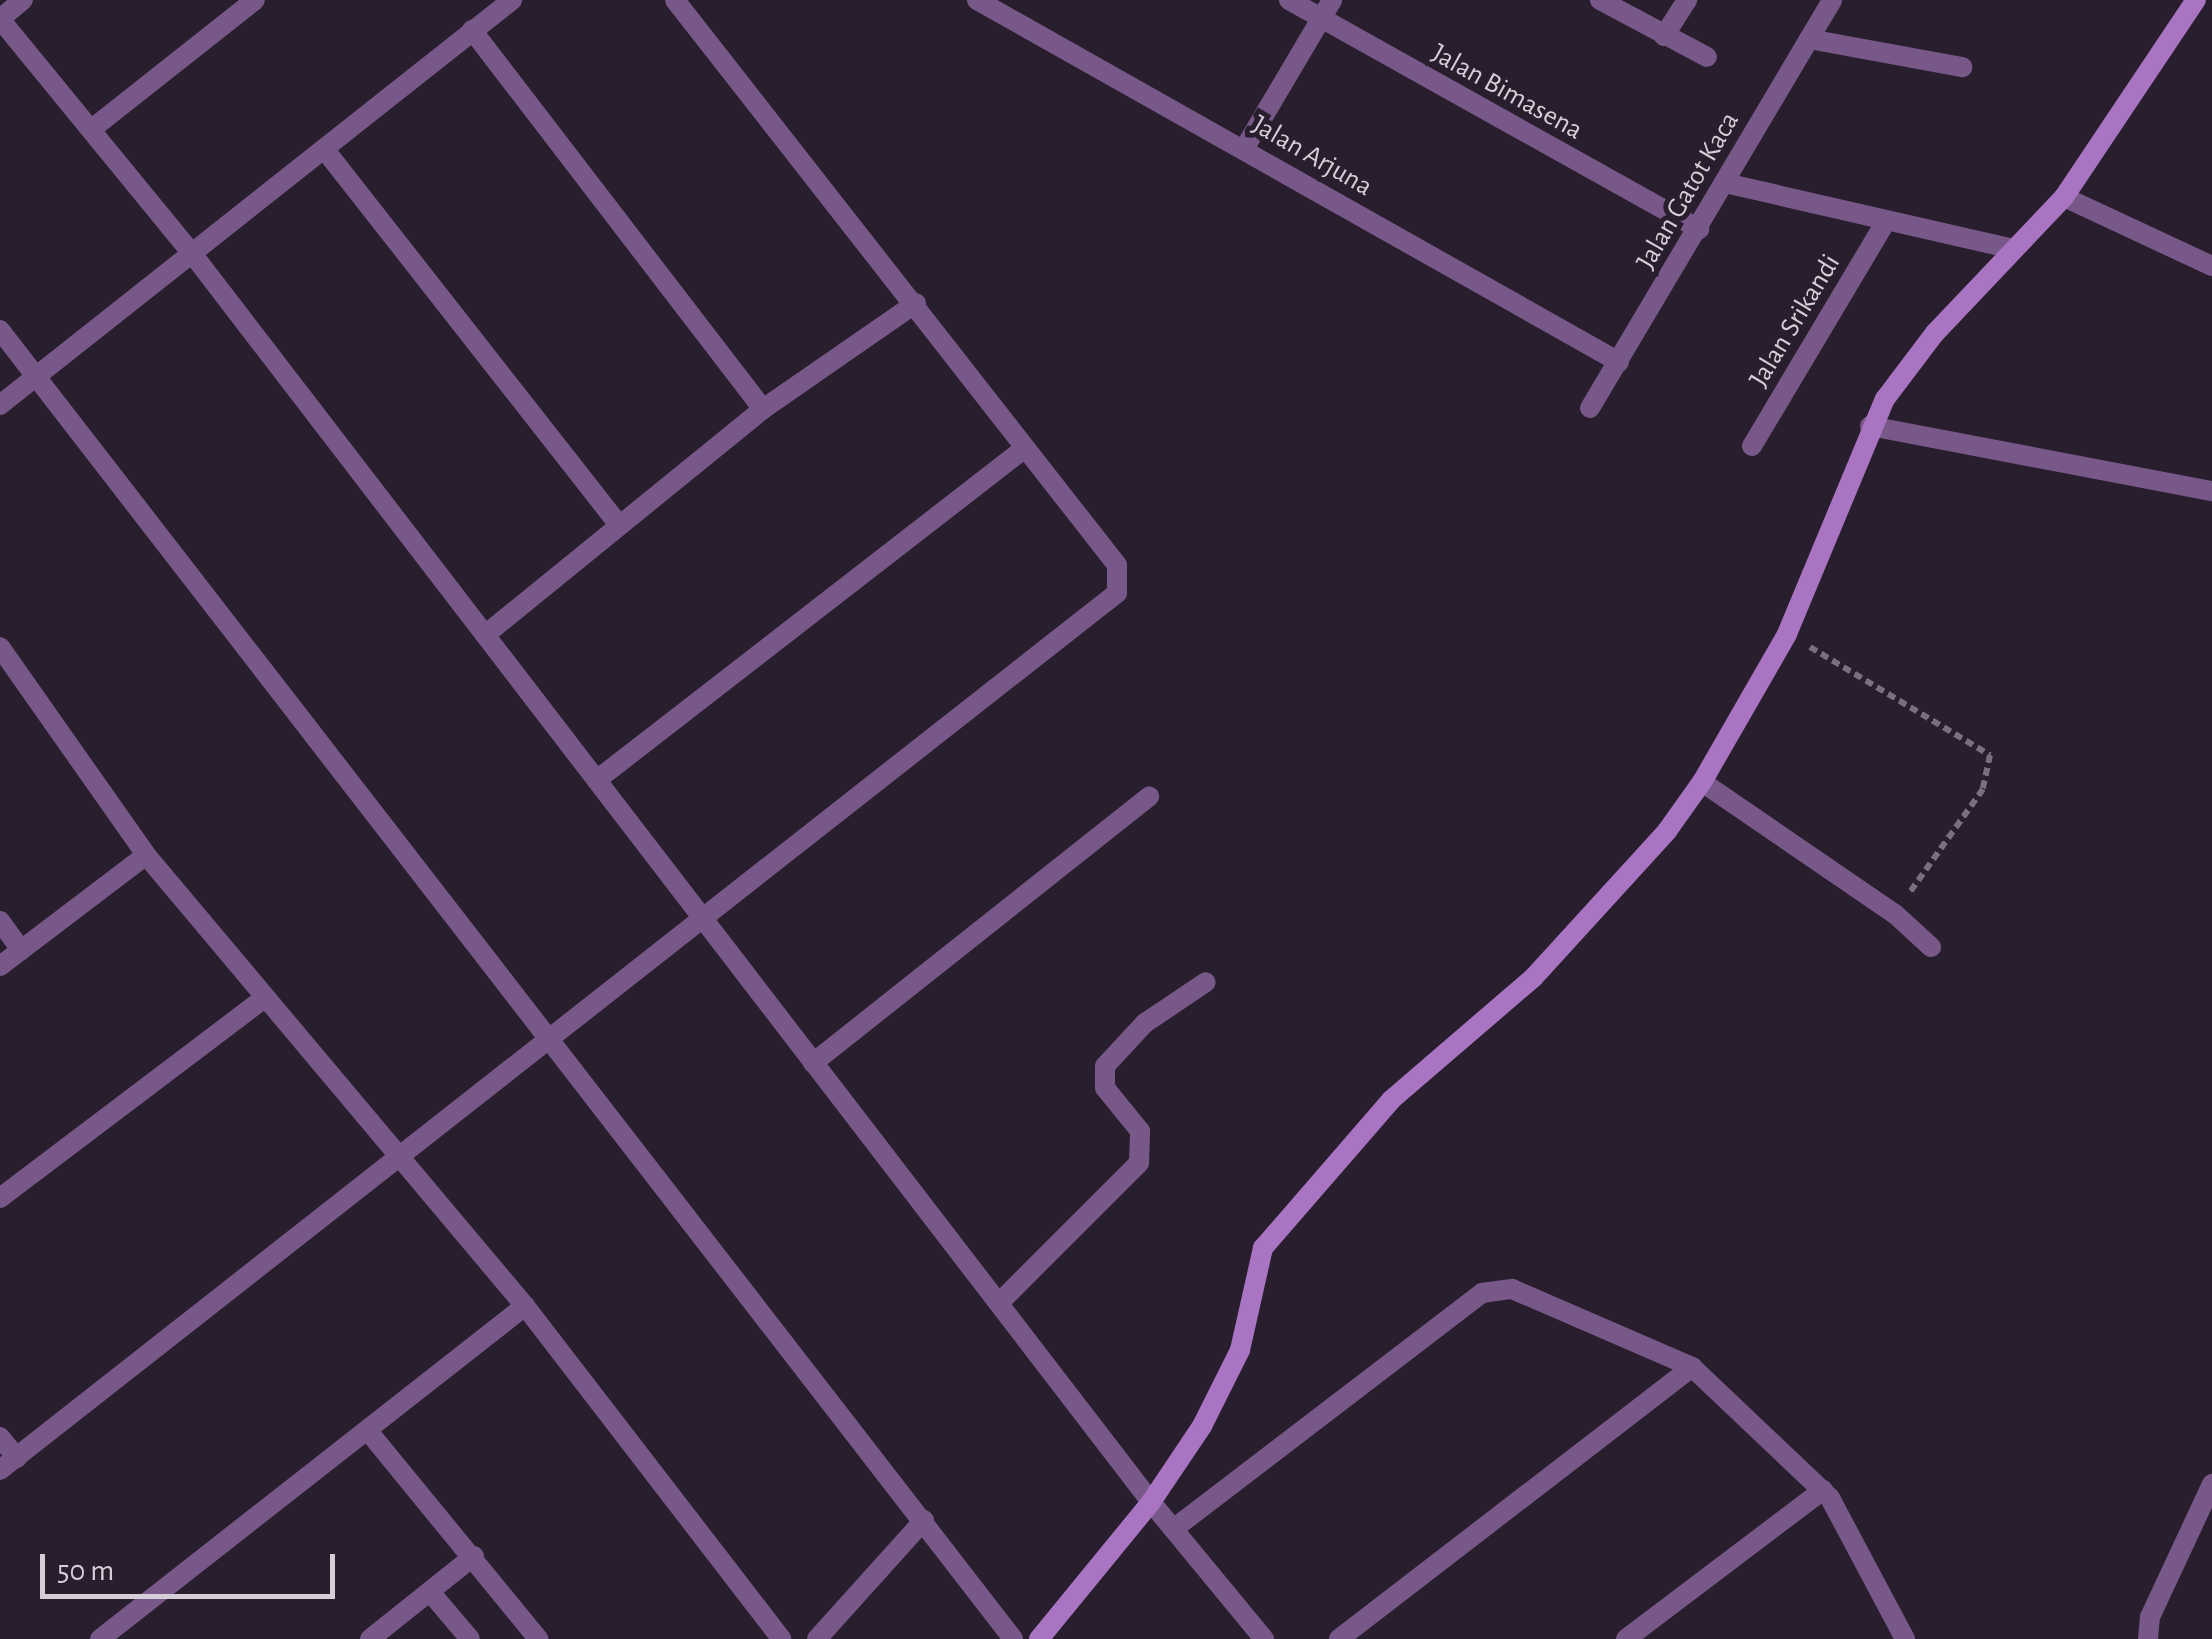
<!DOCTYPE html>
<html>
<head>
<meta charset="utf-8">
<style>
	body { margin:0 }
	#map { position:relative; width:2212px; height:1639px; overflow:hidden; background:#281e2d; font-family:"Alegreya Sans",sans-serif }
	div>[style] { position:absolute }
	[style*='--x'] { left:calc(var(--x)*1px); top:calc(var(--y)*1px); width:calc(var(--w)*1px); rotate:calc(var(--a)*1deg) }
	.path>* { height:6px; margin-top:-3px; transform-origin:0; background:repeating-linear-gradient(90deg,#78707c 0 8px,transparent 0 13px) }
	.street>* { height:20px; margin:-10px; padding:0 10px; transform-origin:10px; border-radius:10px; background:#785888 }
	.secondary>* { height:20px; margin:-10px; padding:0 10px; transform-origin:10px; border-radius:10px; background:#a975c3 }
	span { translate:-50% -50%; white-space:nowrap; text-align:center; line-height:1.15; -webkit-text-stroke:10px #281e2d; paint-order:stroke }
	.street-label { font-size:28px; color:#d5ced8 }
	.scale { position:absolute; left:40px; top:1554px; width:295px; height:45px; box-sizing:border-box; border:5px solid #d5ced8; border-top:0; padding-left:12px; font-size:30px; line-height:35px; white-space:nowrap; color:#d5ced8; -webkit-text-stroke:8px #281e2d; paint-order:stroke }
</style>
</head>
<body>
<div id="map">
	<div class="path">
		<div style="--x:1810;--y:647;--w:210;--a:31"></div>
		<div style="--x:1990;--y:755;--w:35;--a:102"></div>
		<div style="--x:1983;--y:789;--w:126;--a:125.3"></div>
	</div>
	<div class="street">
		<div style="--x:977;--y:0;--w:737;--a:29.42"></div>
		<div style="--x:1289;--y:0;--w:470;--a:29.2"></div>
		<div style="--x:1600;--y:0;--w:121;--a:28"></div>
		<div style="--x:0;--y:19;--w:306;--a:50.7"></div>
		<div style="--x:194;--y:256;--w:1571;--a:52.47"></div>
		<div style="--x:1151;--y:1502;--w:178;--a:50.5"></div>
		<div style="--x:0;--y:19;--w:30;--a:-40"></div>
		<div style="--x:472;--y:30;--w:478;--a:52.5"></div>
		<div style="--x:1664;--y:36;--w:43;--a:-57.4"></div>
		<div style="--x:1809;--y:39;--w:156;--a:10.4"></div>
		<div style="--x:93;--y:128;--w:206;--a:-38.3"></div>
		<div style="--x:1244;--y:149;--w:173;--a:-59.4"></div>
		<div style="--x:325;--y:150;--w:473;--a:51.9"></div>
		<div style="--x:1725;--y:183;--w:295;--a:12.9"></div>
		<div style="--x:2064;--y:197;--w:163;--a:25"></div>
		<div style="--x:0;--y:330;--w:1655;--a:52.26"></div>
		<div style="--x:0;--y:405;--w:653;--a:-38.34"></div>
		<div style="--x:1590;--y:408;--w:474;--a:-59.3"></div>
		<div style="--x:1870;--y:426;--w:348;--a:10.8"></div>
		<div style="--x:1752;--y:446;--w:260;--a:-59.2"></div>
		<div style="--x:485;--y:635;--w:358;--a:-39.1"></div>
		<div style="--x:763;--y:409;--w:186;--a:-34.7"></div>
		<div style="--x:0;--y:647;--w:254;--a:54.9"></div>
		<div style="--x:146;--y:855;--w:589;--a:49.96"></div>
		<div style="--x:525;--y:1306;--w:420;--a:52.4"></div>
		<div style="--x:598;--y:779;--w:540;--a:-37.78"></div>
		<div style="--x:1702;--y:782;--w:234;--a:34.4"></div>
		<div style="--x:1895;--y:914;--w:49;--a:42.5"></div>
		<div style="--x:0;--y:921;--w:36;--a:54"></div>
		<div style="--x:0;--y:966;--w:183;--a:-37.2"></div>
		<div style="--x:813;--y:1063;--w:429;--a:-38.4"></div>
		<div style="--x:0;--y:1198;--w:331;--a:-37.1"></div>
		<div style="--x:1001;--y:1301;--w:195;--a:-45"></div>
		<div style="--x:1139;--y:1163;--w:32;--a:-88"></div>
		<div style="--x:1140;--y:1131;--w:55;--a:-129.1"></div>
		<div style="--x:1105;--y:1088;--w:22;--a:-90"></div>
		<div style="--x:1105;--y:1066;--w:59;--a:-47.1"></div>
		<div style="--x:1145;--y:1023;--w:73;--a:-33.9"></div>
		<div style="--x:368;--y:1431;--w:269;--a:50.7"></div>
		<div style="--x:0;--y:1437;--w:27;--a:51"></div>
		<div style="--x:0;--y:1470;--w:1420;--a:-38.14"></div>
		<div style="--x:1117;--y:593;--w:28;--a:-90"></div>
		<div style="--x:1117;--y:565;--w:717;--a:-128.04"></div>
		<div style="--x:1176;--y:1527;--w:385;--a:-37.4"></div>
		<div style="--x:1482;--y:1293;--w:30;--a:-8"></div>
		<div style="--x:1512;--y:1289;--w:196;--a:23.4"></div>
		<div style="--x:1692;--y:1367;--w:190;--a:43.5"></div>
		<div style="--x:1830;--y:1498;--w:160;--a:62"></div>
		<div style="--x:431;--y:1593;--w:60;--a:49.7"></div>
		<div style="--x:100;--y:1639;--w:540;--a:-38.08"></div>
		<div style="--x:370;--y:1639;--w:133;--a:-38.6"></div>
		<div style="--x:817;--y:1639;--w:160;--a:-48"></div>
		<div style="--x:1339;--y:1639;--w:446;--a:-37.6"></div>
		<div style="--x:1626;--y:1639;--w:247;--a:-37.1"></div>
		<div style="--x:2148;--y:1639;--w:22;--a:-85"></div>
		<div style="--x:2150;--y:1617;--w:147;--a:-65"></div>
	</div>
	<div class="secondary">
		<div style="--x:1039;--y:1639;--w:177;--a:-50.7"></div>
		<div style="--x:1151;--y:1502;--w:92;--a:-56.1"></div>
		<div style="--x:1202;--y:1426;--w:85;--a:-63.4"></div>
		<div style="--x:1240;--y:1350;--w:105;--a:-77.3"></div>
		<div style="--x:1263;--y:1248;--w:196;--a:-49.1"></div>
		<div style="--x:1391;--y:1100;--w:187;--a:-40.7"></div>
		<div style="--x:1533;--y:978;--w:199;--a:-47.6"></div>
		<div style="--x:1667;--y:831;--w:60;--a:-54.5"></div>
		<div style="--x:1702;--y:782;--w:171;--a:-60.1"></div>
		<div style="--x:1787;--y:634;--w:255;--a:-67.4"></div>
		<div style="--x:1885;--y:399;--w:83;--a:-52.9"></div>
		<div style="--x:1935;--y:333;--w:187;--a:-46.5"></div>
		<div style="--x:2064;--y:197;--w:237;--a:-56.2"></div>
	</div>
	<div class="street-label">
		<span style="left:1507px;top:92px;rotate:29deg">Jalan Bimasena</span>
		<span style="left:1312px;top:156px;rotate:30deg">Jalan Arjuna</span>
		<span style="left:1688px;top:191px;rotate:-60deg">Jalan Gatot Kaca</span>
		<span style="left:1795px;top:321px;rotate:-59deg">Jalan Srikandi</span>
	</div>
	<div class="scale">50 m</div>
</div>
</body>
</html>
